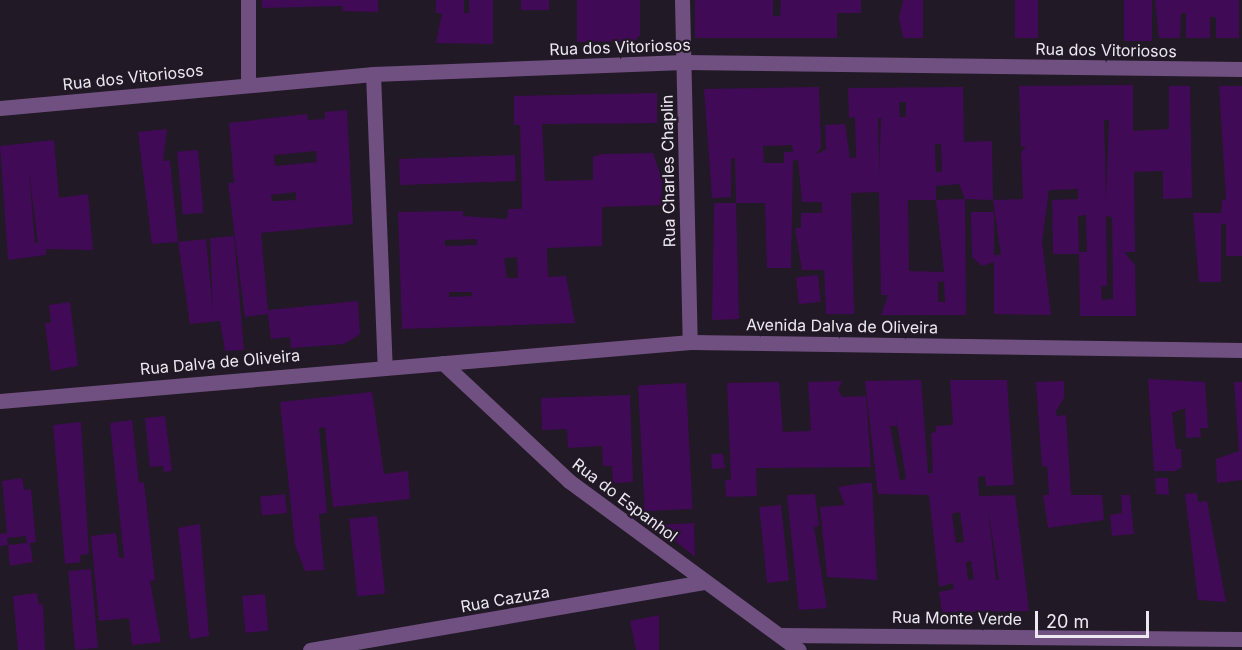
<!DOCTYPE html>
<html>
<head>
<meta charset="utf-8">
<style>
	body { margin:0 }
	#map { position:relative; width:1242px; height:650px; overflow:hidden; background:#211925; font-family:Inter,sans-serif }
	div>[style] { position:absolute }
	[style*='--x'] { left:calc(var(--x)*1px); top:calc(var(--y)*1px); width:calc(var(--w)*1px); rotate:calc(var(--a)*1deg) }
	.building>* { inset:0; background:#410a57; transform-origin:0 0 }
	.street>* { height:15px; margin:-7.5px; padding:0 7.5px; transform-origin:7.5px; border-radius:7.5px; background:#705081 }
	span { translate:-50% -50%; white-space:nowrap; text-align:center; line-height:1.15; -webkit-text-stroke:4.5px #211925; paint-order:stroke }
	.street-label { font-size:16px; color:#ede8f0 }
	.scale { position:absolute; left:1035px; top:611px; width:114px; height:27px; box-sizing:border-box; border:3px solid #ede8f0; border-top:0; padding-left:8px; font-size:18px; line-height:21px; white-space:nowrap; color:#ede8f0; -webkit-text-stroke:4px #211925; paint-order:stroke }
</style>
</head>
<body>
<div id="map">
	<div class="building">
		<div style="clip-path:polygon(262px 0,378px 0,378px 12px,342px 11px,343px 6px,262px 8px)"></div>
		<div style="clip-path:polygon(436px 0,464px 0,464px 13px,469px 13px,469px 0,493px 0,493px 44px,436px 43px,442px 13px,436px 13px)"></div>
		<div style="left:521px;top:0;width:28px;height:10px"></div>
		<div style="clip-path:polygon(577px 0,640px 0,640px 35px,635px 41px,577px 42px)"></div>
		<div style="clip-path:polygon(695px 0,773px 0,773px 16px,780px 16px,781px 0,861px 0,861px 13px,837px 13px,837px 38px,695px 38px)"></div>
		<div style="clip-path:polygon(903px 0,923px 0,923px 38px,903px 38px,899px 18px)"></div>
		<div style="left:1015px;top:0;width:23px;height:38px"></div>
		<div style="left:1124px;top:0;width:28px;height:41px"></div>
		<div style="clip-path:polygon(1155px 0,1239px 0,1239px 38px,1216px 38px,1216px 17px,1210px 17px,1210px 38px,1186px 38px,1186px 13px,1181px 13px,1180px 38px,1159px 38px)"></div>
		<div style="clip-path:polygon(evenodd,1133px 85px,1133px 131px,1169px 129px,1169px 86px,1190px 86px,1192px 198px,1163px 199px,1163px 171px,1134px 172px,1135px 252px,1124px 252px,1135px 265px,1136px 316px,1080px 316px,1079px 252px,1087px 252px,1086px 215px,1078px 216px,1079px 254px,1053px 254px,1052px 200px,1078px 199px,1078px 189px,1049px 190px,1042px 242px,1051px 315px,994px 314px,994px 262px,982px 266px,972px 257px,971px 212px,994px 212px,994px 255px,1001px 255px,993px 200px,1023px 199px,1021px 152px,1026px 146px,1021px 147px,1019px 86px,1133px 85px,1104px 120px,1109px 120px,1106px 199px,1105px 154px,1104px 120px,1133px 85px,1106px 216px,1112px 217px,1113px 299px,1102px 300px,1101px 286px,1107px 286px,1106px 216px)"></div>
		<div style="clip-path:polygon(1219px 86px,1242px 86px,1242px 256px,1226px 256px,1226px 224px,1221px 224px,1221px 282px,1199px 282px,1193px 213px,1221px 213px,1222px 199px,1226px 200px)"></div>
		<div style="clip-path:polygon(evenodd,819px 87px,821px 148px,815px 154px,826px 150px,825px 125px,845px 124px,850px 158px,856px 158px,855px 117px,849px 118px,848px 88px,963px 87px,964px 142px,992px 141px,993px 200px,965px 199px,966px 315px,881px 315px,888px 295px,881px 295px,879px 192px,851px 193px,854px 314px,826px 314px,824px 270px,802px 270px,795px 228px,801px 228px,801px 213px,822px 213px,822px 202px,802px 202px,798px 160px,793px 160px,791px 268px,767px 268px,765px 203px,736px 203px,735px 158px,731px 159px,731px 197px,712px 198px,704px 89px,819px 87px,899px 102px,906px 102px,906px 117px,900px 117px,899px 102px,819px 87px,878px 118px,881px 118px,879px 178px,879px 157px,878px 118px,819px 87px,935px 144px,941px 144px,942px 172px,936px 172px,935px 144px,819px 87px,792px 145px,793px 152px,784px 152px,784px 163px,764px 163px,763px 146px,792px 145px,819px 87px,959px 184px,965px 199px,936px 200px,936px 186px,959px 184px,819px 87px,908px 200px,936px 200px,944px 272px,909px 271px,908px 200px,819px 87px,944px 281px,945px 302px,938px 302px,938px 282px,944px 281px)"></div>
		<div style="clip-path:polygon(evenodd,657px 93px,657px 123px,542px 124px,545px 181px,593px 180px,593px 157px,602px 154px,653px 153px,662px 180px,661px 205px,602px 207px,602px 246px,547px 248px,548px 277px,566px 276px,575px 323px,402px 329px,398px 212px,463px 211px,463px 216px,507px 219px,508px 209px,522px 209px,520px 125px,514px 125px,514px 96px,657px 93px,477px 239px,477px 245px,445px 246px,445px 240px,477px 239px,657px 93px,517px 257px,518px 278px,507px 278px,504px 258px,517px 257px,657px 93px,449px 292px,472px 292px,472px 296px,449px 297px,449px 292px)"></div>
		<div style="clip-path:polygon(evenodd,347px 110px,353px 224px,261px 233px,268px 310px,358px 301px,360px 334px,344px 344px,291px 348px,290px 337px,271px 339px,268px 314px,245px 317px,228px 183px,234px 183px,229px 123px,307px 114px,308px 120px,325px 119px,325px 112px,347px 110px,316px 151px,317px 162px,275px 166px,274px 155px,316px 151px,347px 110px,296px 192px,296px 200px,272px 201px,271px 195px,296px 192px)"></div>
		<div style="clip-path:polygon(167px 129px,163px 161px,170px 160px,178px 242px,152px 244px,138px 132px)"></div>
		<div style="clip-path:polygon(evenodd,54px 140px,59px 198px,88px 194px,93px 250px,46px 249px,46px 255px,8px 260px,0 146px,54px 140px,28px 164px,38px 243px,35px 243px,29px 173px,28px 164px)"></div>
		<div style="left:198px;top:150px;width:63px;height:21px;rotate:85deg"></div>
		<div style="left:515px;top:155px;width:26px;height:116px;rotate:88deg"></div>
		<div style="clip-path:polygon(714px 203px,736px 203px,739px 319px,712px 320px)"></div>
		<div style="clip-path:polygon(234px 236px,244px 350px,225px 351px,220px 321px,190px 324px,178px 242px,206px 239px,213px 310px,210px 238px)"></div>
		<div style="left:818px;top:275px;width:27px;height:22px;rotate:84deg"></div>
		<div style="clip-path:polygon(70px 302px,78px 366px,51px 371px,45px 323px,51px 323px,49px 305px)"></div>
		<div style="clip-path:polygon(1148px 379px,1205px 382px,1208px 428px,1200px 428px,1201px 437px,1186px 438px,1185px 408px,1172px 413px,1176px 449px,1181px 449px,1182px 467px,1175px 471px,1154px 471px)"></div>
		<div style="clip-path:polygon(evenodd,921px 380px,928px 473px,933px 473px,931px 433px,936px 432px,936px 426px,953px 425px,950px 380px,1007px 380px,1014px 485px,986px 486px,985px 476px,978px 477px,979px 496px,1015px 495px,1029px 611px,942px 612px,939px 592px,954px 589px,953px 583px,939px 587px,929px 495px,878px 494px,865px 381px,921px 380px,896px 416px,906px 479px,900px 480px,890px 426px,897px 426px,896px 416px,921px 380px,988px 507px,999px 580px,996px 580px,988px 507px,921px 380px,960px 512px,964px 542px,956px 543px,952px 514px,960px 512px,921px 380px,971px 561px,974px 579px,968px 580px,966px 562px,971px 561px)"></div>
		<div style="clip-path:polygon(842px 381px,838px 390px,843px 397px,866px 396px,871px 467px,756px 468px,757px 496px,726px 497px,725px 480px,731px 480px,727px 383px,779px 382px,783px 432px,811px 431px,808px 382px)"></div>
		<div style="clip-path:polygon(1064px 381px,1064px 398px,1056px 411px,1057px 416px,1066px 415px,1071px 495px,1102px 495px,1104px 520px,1048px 528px,1043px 495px,1049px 495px,1047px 466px,1042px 467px,1036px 382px)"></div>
		<div style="clip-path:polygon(1234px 382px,1242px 382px,1242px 480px,1217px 483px,1216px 459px,1239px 451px)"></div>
		<div style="left:686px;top:383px;width:126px;height:48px;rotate:87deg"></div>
		<div style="clip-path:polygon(372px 392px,384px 474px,408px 471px,410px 499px,333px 507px,325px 427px,319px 428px,327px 513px,319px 514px,324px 570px,305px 571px,295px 545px,280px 402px)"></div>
		<div style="clip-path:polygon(630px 395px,633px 482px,613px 483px,612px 466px,603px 466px,602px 446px,568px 448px,567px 429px,542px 430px,541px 398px)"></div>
		<div style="clip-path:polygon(165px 416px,172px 471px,164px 472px,163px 466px,150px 467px,145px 418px)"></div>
		<div style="clip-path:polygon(132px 420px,139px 483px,144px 482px,155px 580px,150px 581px,161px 642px,132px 645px,129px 618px,99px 621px,91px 536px,116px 533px,119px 558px,124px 558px,110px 423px)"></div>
		<div style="clip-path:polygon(81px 422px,89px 554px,80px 555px,81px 562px,65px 564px,53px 425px)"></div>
		<div style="clip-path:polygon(711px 454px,723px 454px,725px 468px,712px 469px)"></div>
		<div style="clip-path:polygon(22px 478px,24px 490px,31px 489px,36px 542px,30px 543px,33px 562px,10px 566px,8px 545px,27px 543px,26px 536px,7px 538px,8px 545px,0 546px,0 534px,7px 533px,2px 481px)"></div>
		<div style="clip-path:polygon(1155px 478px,1168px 478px,1169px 495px,1156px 494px)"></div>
		<div style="clip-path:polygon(864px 483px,872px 483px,877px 580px,827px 577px,820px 507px,845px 505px,838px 487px)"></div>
		<div style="clip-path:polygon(1197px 493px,1198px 502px,1207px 501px,1226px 602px,1198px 600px,1185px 494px)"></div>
		<div style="left:285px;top:494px;width:19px;height:25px;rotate:84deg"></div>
		<div style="clip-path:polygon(815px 494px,819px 526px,814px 527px,827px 608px,799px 610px,787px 495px)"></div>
		<div style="clip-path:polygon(1121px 495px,1130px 495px,1134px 534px,1112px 536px,1110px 515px,1122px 513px)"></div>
		<div style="left:781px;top:505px;width:76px;height:22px;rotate:84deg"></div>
		<div style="left:377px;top:516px;width:78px;height:28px;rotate:84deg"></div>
		<div style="clip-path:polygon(694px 523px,695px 557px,659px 528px,660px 525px)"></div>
		<div style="clip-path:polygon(200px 524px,209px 636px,190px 639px,178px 528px)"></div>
		<div style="left:91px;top:569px;width:79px;height:23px;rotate:85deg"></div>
		<div style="clip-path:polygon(37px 593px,39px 605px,43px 604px,45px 650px,18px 650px,13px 596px)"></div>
		<div style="left:265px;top:594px;width:37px;height:23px;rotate:85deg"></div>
		<div style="clip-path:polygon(659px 615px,659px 650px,636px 650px,630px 621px)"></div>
	</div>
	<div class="street">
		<div style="--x:248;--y:0;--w:83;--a:90"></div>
		<div style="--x:682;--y:0;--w:342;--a:88.7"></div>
		<div style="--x:373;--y:74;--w:293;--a:87.7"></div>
		<div style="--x:0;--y:108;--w:375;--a:-5.2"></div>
		<div style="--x:373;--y:74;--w:311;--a:-2.2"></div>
		<div style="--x:684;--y:62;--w:558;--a:0.72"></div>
		<div style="--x:443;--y:363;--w:173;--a:43.1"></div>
		<div style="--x:569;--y:481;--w:285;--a:36.3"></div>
		<div style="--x:0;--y:401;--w:693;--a:-4.89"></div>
		<div style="--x:690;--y:342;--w:552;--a:0.83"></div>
		<div style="--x:780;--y:635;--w:462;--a:0.5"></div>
		<div style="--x:310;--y:650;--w:401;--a:-9.8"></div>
	</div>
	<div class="street-label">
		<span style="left:620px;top:47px;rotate:-2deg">Rua dos Vitoriosos</span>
		<span style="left:1106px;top:50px;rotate:1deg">Rua dos Vitoriosos</span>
		<span style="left:133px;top:77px;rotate:-6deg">Rua dos Vitoriosos</span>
		<span style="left:668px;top:171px;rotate:-91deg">Rua Charles Chaplin</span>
		<span style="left:842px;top:326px;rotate:1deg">Avenida Dalva de Oliveira</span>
		<span style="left:220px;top:362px;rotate:-5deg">Rua Dalva de Oliveira</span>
		<span style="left:625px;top:500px;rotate:37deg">Rua do Espanhol</span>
		<span style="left:505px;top:599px;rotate:-10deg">Rua Cazuza</span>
		<span style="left:957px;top:618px;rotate:1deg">Rua Monte Verde</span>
	</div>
	<div class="scale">20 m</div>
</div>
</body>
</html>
